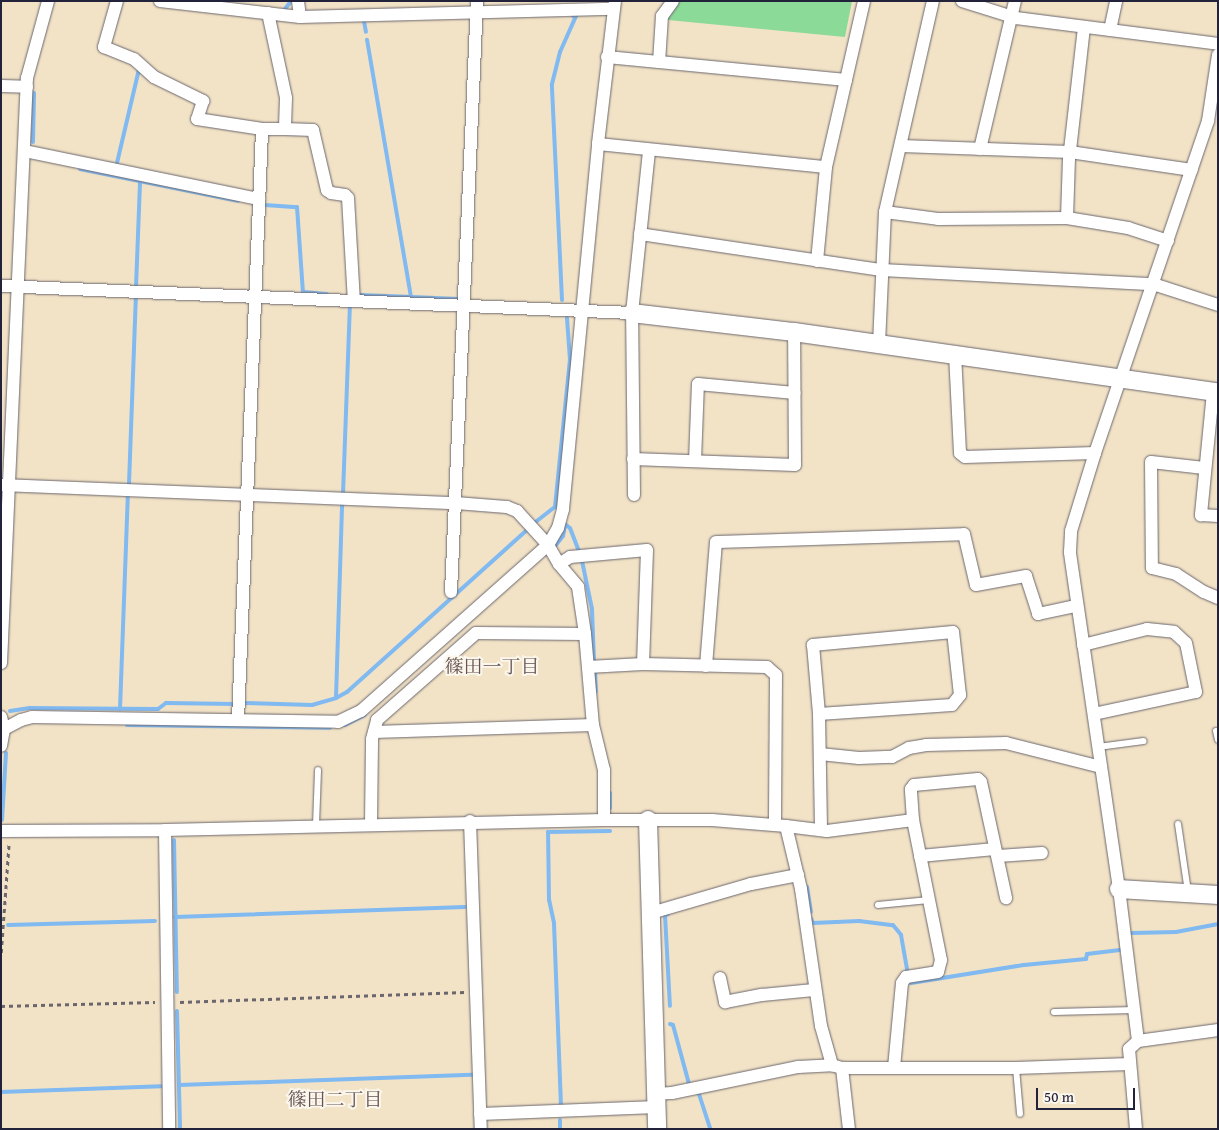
<!DOCTYPE html>
<html>
<head>
<meta charset="utf-8">
<style>
	body { margin:0 }
	#map { position:relative; width:1219px; height:1130px; overflow:hidden; background:#f2e3c7; font-family:"Gentium Book Plus","Noto Serif JP",serif }
	div>[style] { position:absolute }
	[style*='--x'] { left:calc(var(--x)*1px); top:calc(var(--y)*1px); width:calc(var(--w)*1px); rotate:calc(var(--a)*1deg) }
	.green>* { inset:0; background:#8cda98 }
	.stream>* { height:4px; margin:-2px; padding:0 2px; transform-origin:2px; border-radius:2px; background:#81b9f1 }
	.path>* { height:2.5px; margin-top:-1.25px; transform-origin:0; background:repeating-linear-gradient(90deg,#6b666c 0 4px,transparent 0 8px) }
	.roads { filter:drop-shadow(0 0 1px #6b666c) drop-shadow(0 0 1px #6b666c) }
	.lane>* { height:6px; margin:-3px; padding:0 3px; transform-origin:3px; border-radius:3px; background:#fff }
	.street>* { height:12px; margin:-6px; padding:0 6px; transform-origin:6px; border-radius:6px; background:#fff }
	.secondary>* { height:18px; margin:-9px; padding:0 9px; transform-origin:9px; border-radius:9px; background:#fff }
	span { translate:-50% -50%; white-space:nowrap; text-align:center; line-height:1.15; -webkit-text-stroke:4px #fbf7ec; paint-order:stroke }
	.neighbourhood-label { font-size:19px; color:#665253 }
	.frame { position:absolute; inset:0; border:2px solid #22223b; pointer-events:none }
	.scale { position:absolute; left:1036px; top:1088px; width:99px; height:22px; box-sizing:border-box; border:2px solid #22223b; border-top:0; padding-left:6px; font-size:15px; line-height:18px; white-space:nowrap; color:#22223b; -webkit-text-stroke:4px #fbf7ec; paint-order:stroke }
</style>
</head>
<body>
<div id="map">
	<div class="green">
		<div style="clip-path:polygon(679px 1px,852px 1px,845px 37px,668px 20px,669px 14px)"></div>
	</div>
	<div class="stream">
		<div style="--x:285;--y:9;--w:10;--a:-53"></div>
		<div style="--x:364;--y:21;--w:11;--a:80"></div>
		<div style="--x:33;--y:142;--w:49;--a:-88.8"></div>
		<div style="--x:117;--y:163;--w:97;--a:-76.8"></div>
		<div style="--x:80;--y:169;--w:161;--a:11.4"></div>
		<div style="--x:265;--y:205;--w:32;--a:4"></div>
		<div style="--x:297;--y:207;--w:85;--a:86"></div>
		<div style="--x:303;--y:292;--w:24;--a:5"></div>
		<div style="--x:136;--y:287;--w:105;--a:-87.8"></div>
		<div style="--x:360;--y:295;--w:51;--a:2.2"></div>
		<div style="--x:411;--y:297;--w:261;--a:-99.7"></div>
		<div style="--x:411;--y:297;--w:47;--a:2.4"></div>
		<div style="--x:562;--y:300;--w:216;--a:-92.7"></div>
		<div style="--x:552;--y:84;--w:33;--a:-76"></div>
		<div style="--x:560;--y:52;--w:39;--a:-66"></div>
		<div style="--x:576;--y:16;--w:3;--a:180"></div>
		<div style="--x:129;--y:484;--w:187;--a:-87.9"></div>
		<div style="--x:343;--y:494;--w:187;--a:-87.9"></div>
		<div style="--x:533;--y:524;--w:28;--a:-38"></div>
		<div style="--x:555;--y:507;--w:148;--a:-84.2"></div>
		<div style="--x:570;--y:360;--w:42;--a:-94.1"></div>
		<div style="--x:565;--y:524;--w:6;--a:39"></div>
		<div style="--x:570;--y:528;--w:25;--a:69"></div>
		<div style="--x:556;--y:545;--w:11;--a:-52"></div>
		<div style="--x:563;--y:536;--w:10;--a:-79"></div>
		<div style="--x:582;--y:561;--w:49;--a:78.2"></div>
		<div style="--x:592;--y:609;--w:51;--a:87.8"></div>
		<div style="--x:595;--y:669;--w:23;--a:88"></div>
		<div style="--x:336;--y:698;--w:13;--a:-29"></div>
		<div style="--x:347;--y:692;--w:241;--a:-42"></div>
		<div style="--x:244;--y:703;--w:68;--a:1.7"></div>
		<div style="--x:312;--y:705;--w:25;--a:-16"></div>
		<div style="--x:336;--y:698;--w:194;--a:-88.2"></div>
		<div style="--x:120;--y:709;--w:215;--a:-87.9"></div>
		<div style="--x:10;--y:711;--w:20;--a:-9"></div>
		<div style="--x:30;--y:708;--w:128;--a:0.4"></div>
		<div style="--x:158;--y:709;--w:10;--a:-37"></div>
		<div style="--x:166;--y:703;--w:69;--a:0.8"></div>
		<div style="--x:127;--y:725;--w:203;--a:0.8"></div>
		<div style="--x:345;--y:725;--w:22;--a:-27"></div>
		<div style="--x:610;--y:793;--w:15;--a:90"></div>
		<div style="--x:2;--y:820;--w:67;--a:-86.6"></div>
		<div style="--x:174;--y:840;--w:152;--a:88.9"></div>
		<div style="--x:807;--y:887;--w:25;--a:81"></div>
		<div style="--x:668;--y:914;--w:3;--a:162"></div>
		<div style="--x:665;--y:915;--w:91;--a:86.9"></div>
		<div style="--x:175;--y:917;--w:290;--a:-2"></div>
		<div style="--x:811;--y:919;--w:4;--a:63"></div>
		<div style="--x:813;--y:923;--w:46;--a:-2.5"></div>
		<div style="--x:859;--y:921;--w:34;--a:7"></div>
		<div style="--x:893;--y:925;--w:13;--a:51"></div>
		<div style="--x:901;--y:935;--w:36;--a:80"></div>
		<div style="--x:8;--y:925;--w:147;--a:-1.6"></div>
		<div style="--x:1132;--y:933;--w:44;--a:-1.3"></div>
		<div style="--x:1176;--y:932;--w:43;--a:-10.8"></div>
		<div style="--x:911;--y:983;--w:114;--a:-9.1"></div>
		<div style="--x:1024;--y:965;--w:62;--a:-5.5"></div>
		<div style="--x:1086;--y:959;--w:5;--a:-79"></div>
		<div style="--x:1087;--y:954;--w:33;--a:-7"></div>
		<div style="--x:177;--y:1011;--w:118;--a:88.5"></div>
		<div style="--x:670;--y:1024;--w:3;--a:18"></div>
		<div style="--x:673;--y:1025;--w:61;--a:74.8"></div>
		<div style="--x:179;--y:1085;--w:293;--a:-2"></div>
		<div style="--x:698;--y:1091;--w:40;--a:72"></div>
		<div style="--x:1;--y:1092;--w:160;--a:-2.1"></div>
		<div style="--x:561;--y:1106;--w:183;--a:-92.2"></div>
		<div style="--x:554;--y:923;--w:24;--a:-102"></div>
		<div style="--x:549;--y:900;--w:68;--a:-90.8"></div>
		<div style="--x:548;--y:832;--w:62;--a:-0.9"></div>
		<div style="--x:560;--y:1120;--w:9;--a:90"></div>
	</div>
	<div class="path">
		<div style="--x:1;--y:953;--w:111;--a:-85.9"></div>
		<div style="--x:180;--y:1002;--w:285;--a:-2"></div>
		<div style="--x:1;--y:1006;--w:154;--a:-1.5"></div>
	</div>
	<div class="roads">
		<div class="lane">
			<div style="--x:1216;--y:731;--w:9;--a:77"></div>
			<div style="--x:1098;--y:747;--w:46;--a:-7.4"></div>
			<div style="--x:1178;--y:824;--w:69;--a:81.6"></div>
			<div style="--x:316;--y:825;--w:55;--a:-87.9"></div>
			<div style="--x:878;--y:905;--w:51;--a:-5.6"></div>
			<div style="--x:1054;--y:1012;--w:80;--a:-1.4"></div>
			<div style="--x:1016;--y:1068;--w:46;--a:85"></div>
		</div>
		<div class="street">
			<div style="--x:117;--y:1;--w:48;--a:105.8"></div>
			<div style="--x:104;--y:47;--w:32;--a:22"></div>
			<div style="--x:134;--y:59;--w:27;--a:42"></div>
			<div style="--x:154;--y:77;--w:55;--a:26.1"></div>
			<div style="--x:203;--y:101;--w:19;--a:108"></div>
			<div style="--x:197;--y:119;--w:66;--a:8.7"></div>
			<div style="--x:262;--y:129;--w:23;--a:0"></div>
			<div style="--x:160;--y:1;--w:141;--a:6.5"></div>
			<div style="--x:300;--y:17;--w:313;--a:-1.5"></div>
			<div style="--x:298;--y:1;--w:16;--a:83"></div>
			<div style="--x:615;--y:1;--w:144;--a:96.8"></div>
			<div style="--x:598;--y:144;--w:229;--a:5.8"></div>
			<div style="--x:673;--y:1;--w:19;--a:126"></div>
			<div style="--x:662;--y:16;--w:46;--a:93.7"></div>
			<div style="--x:659;--y:62;--w:188;--a:5.5"></div>
			<div style="--x:962;--y:1;--w:57;--a:17.5"></div>
			<div style="--x:1016;--y:18;--w:204;--a:7.3"></div>
			<div style="--x:268;--y:13;--w:87;--a:78"></div>
			<div style="--x:286;--y:98;--w:31;--a:92"></div>
			<div style="--x:285;--y:129;--w:28;--a:2"></div>
			<div style="--x:313;--y:130;--w:62;--a:76.9"></div>
			<div style="--x:327;--y:190;--w:5;--a:37"></div>
			<div style="--x:331;--y:193;--w:14;--a:8"></div>
			<div style="--x:345;--y:195;--w:4;--a:45"></div>
			<div style="--x:348;--y:198;--w:103;--a:86.7"></div>
			<div style="--x:1110;--y:30;--w:30;--a:-78"></div>
			<div style="--x:607;--y:57;--w:52;--a:5.5"></div>
			<div style="--x:1;--y:86;--w:26;--a:2"></div>
			<div style="--x:901;--y:146;--w:169;--a:2"></div>
			<div style="--x:1070;--y:152;--w:123;--a:8.4"></div>
			<div style="--x:980;--y:149;--w:152;--a:-76.7"></div>
			<div style="--x:25;--y:151;--w:239;--a:11.6"></div>
			<div style="--x:885;--y:212;--w:53;--a:7.5"></div>
			<div style="--x:938;--y:219;--w:129;--a:-0.4"></div>
			<div style="--x:1067;--y:218;--w:62;--a:9.3"></div>
			<div style="--x:1128;--y:228;--w:42;--a:18"></div>
			<div style="--x:1067;--y:218;--w:59;--a:-88.1"></div>
			<div style="--x:1069;--y:159;--w:133;--a:-83.5"></div>
			<div style="--x:640;--y:234;--w:245;--a:8.5"></div>
			<div style="--x:882;--y:270;--w:271;--a:3"></div>
			<div style="--x:1153;--y:284;--w:68;--a:17.9"></div>
			<div style="--x:817;--y:261;--w:94;--a:-84.5"></div>
			<div style="--x:826;--y:167;--w:170;--a:-77.1"></div>
			<div style="--x:1;--y:286;--w:632;--a:2.45"></div>
			<div style="--x:879;--y:344;--w:132;--a:-87.4"></div>
			<div style="--x:885;--y:212;--w:216;--a:-77.2"></div>
			<div style="--x:955;--y:354;--w:99;--a:87.1"></div>
			<div style="--x:960;--y:453;--w:6;--a:39"></div>
			<div style="--x:965;--y:457;--w:130;--a:-1.8"></div>
			<div style="--x:1213;--y:392;--w:124;--a:95.6"></div>
			<div style="--x:1201;--y:515;--w:17;--a:3"></div>
			<div style="--x:633;--y:459;--w:162;--a:2.1"></div>
			<div style="--x:795;--y:465;--w:133;--a:-90.4"></div>
			<div style="--x:695;--y:461;--w:77;--a:-87.8"></div>
			<div style="--x:698;--y:384;--w:97;--a:5.3"></div>
			<div style="--x:1204;--y:468;--w:53;--a:-173.5"></div>
			<div style="--x:1151;--y:462;--w:106;--a:89.5"></div>
			<div style="--x:1152;--y:568;--w:25;--a:14"></div>
			<div style="--x:1176;--y:574;--w:33;--a:33"></div>
			<div style="--x:1204;--y:592;--w:15;--a:23"></div>
			<div style="--x:1;--y:485;--w:455;--a:2.3"></div>
			<div style="--x:456;--y:503;--w:51;--a:4.5"></div>
			<div style="--x:507;--y:507;--w:11;--a:22"></div>
			<div style="--x:517;--y:511;--w:46;--a:47.6"></div>
			<div style="--x:548;--y:545;--w:22;--a:60"></div>
			<div style="--x:559;--y:564;--w:30;--a:50"></div>
			<div style="--x:578;--y:587;--w:48;--a:81.5"></div>
			<div style="--x:585;--y:634;--w:91;--a:85"></div>
			<div style="--x:593;--y:725;--w:46;--a:76.3"></div>
			<div style="--x:604;--y:770;--w:50;--a:90"></div>
			<div style="--x:634;--y:495;--w:182;--a:-90.6"></div>
			<div style="--x:632;--y:313;--w:164;--a:-84"></div>
			<div style="--x:559;--y:564;--w:13;--a:-32"></div>
			<div style="--x:570;--y:557;--w:77;--a:-5.2"></div>
			<div style="--x:647;--y:550;--w:114;--a:92"></div>
			<div style="--x:451;--y:592;--w:592;--a:-87.48"></div>
			<div style="--x:1083;--y:645;--w:66;--a:-14"></div>
			<div style="--x:1147;--y:629;--w:27;--a:6"></div>
			<div style="--x:1174;--y:632;--w:16;--a:43"></div>
			<div style="--x:1186;--y:643;--w:50;--a:78.5"></div>
			<div style="--x:1196;--y:692;--w:104;--a:167.8"></div>
			<div style="--x:1;--y:663;--w:586;--a:-87.46"></div>
			<div style="--x:27;--y:78;--w:80;--a:-74.7"></div>
			<div style="--x:706;--y:666;--w:124;--a:-85.4"></div>
			<div style="--x:716;--y:542;--w:248;--a:-1.8"></div>
			<div style="--x:964;--y:534;--w:52;--a:76.8"></div>
			<div style="--x:976;--y:585;--w:51;--a:-10.2"></div>
			<div style="--x:1026;--y:576;--w:40;--a:72"></div>
			<div style="--x:1038;--y:614;--w:40;--a:-12"></div>
			<div style="--x:588;--y:667;--w:55;--a:-3.1"></div>
			<div style="--x:643;--y:664;--w:124;--a:1.4"></div>
			<div style="--x:767;--y:667;--w:12;--a:42"></div>
			<div style="--x:776;--y:675;--w:150;--a:90.4"></div>
			<div style="--x:819;--y:714;--w:133;--a:-3.9"></div>
			<div style="--x:952;--y:705;--w:13;--a:-51"></div>
			<div style="--x:960;--y:695;--w:63;--a:-96.3"></div>
			<div style="--x:953;--y:632;--w:141;--a:174.7"></div>
			<div style="--x:813;--y:645;--w:69;--a:85"></div>
			<div style="--x:819;--y:714;--w:116;--a:89"></div>
			<div style="--x:1;--y:717;--w:12;--a:76"></div>
			<div style="--x:4;--y:729;--w:17;--a:100"></div>
			<div style="--x:238;--y:720;--w:591;--a:-87.67"></div>
			<div style="--x:4;--y:729;--w:19;--a:-28"></div>
			<div style="--x:21;--y:720;--w:11;--a:-15"></div>
			<div style="--x:32;--y:717;--w:306;--a:0.9"></div>
			<div style="--x:338;--y:722;--w:25;--a:-26"></div>
			<div style="--x:361;--y:711;--w:250;--a:-41.6"></div>
			<div style="--x:548;--y:545;--w:20;--a:-60"></div>
			<div style="--x:558;--y:528;--w:20;--a:-75"></div>
			<div style="--x:563;--y:509;--w:367;--a:-84.5"></div>
			<div style="--x:374;--y:732;--w:219;--a:-1.8"></div>
			<div style="--x:820;--y:754;--w:39;--a:6"></div>
			<div style="--x:859;--y:758;--w:33;--a:-2"></div>
			<div style="--x:892;--y:757;--w:19;--a:-28"></div>
			<div style="--x:909;--y:748;--w:17;--a:-10"></div>
			<div style="--x:926;--y:745;--w:80;--a:-1.4"></div>
			<div style="--x:1006;--y:743;--w:98;--a:14.2"></div>
			<div style="--x:913;--y:820;--w:31;--a:-94"></div>
			<div style="--x:911;--y:789;--w:5;--a:-53"></div>
			<div style="--x:914;--y:785;--w:64;--a:-5.4"></div>
			<div style="--x:978;--y:779;--w:4;--a:45"></div>
			<div style="--x:981;--y:782;--w:119;--a:77.8"></div>
			<div style="--x:470;--y:821;--w:308;--a:88"></div>
			<div style="--x:371;--y:824;--w:85;--a:-89.3"></div>
			<div style="--x:372;--y:739;--w:20;--a:-75"></div>
			<div style="--x:377;--y:720;--w:132;--a:-41.3"></div>
			<div style="--x:476;--y:633;--w:109;--a:0.5"></div>
			<div style="--x:786;--y:826;--w:41;--a:7"></div>
			<div style="--x:827;--y:831;--w:87;--a:-7.3"></div>
			<div style="--x:913;--y:820;--w:143;--a:78.7"></div>
			<div style="--x:941;--y:960;--w:12;--a:104"></div>
			<div style="--x:938;--y:972;--w:32;--a:171"></div>
			<div style="--x:906;--y:977;--w:7;--a:124"></div>
			<div style="--x:902;--y:983;--w:85;--a:95.4"></div>
			<div style="--x:165;--y:830;--w:299;--a:89.2"></div>
			<div style="--x:1;--y:831;--w:164;--a:-0.3"></div>
			<div style="--x:165;--y:830;--w:439;--a:-1.3"></div>
			<div style="--x:604;--y:820;--w:108;--a:0"></div>
			<div style="--x:712;--y:820;--w:74;--a:4.6"></div>
			<div style="--x:786;--y:826;--w:65;--a:76.6"></div>
			<div style="--x:801;--y:889;--w:138;--a:81.7"></div>
			<div style="--x:821;--y:1026;--w:41;--a:74.2"></div>
			<div style="--x:920;--y:856;--w:75;--a:-5.3"></div>
			<div style="--x:998;--y:856;--w:44;--a:-3.9"></div>
			<div style="--x:651;--y:913;--w:104;--a:-16.2"></div>
			<div style="--x:751;--y:884;--w:48;--a:-10.8"></div>
			<div style="--x:720;--y:978;--w:25;--a:78"></div>
			<div style="--x:725;--y:1002;--w:38;--a:-11"></div>
			<div style="--x:762;--y:995;--w:52;--a:-5.5"></div>
			<div style="--x:1138;--y:1041;--w:153;--a:-97.1"></div>
			<div style="--x:1119;--y:889;--w:341;--a:-98.3"></div>
			<div style="--x:1070;--y:552;--w:21;--a:-87"></div>
			<div style="--x:1071;--y:531;--w:82;--a:-72.9"></div>
			<div style="--x:1095;--y:453;--w:351;--a:-71.2"></div>
			<div style="--x:1208;--y:121;--w:67;--a:-81.4"></div>
			<div style="--x:842;--y:1068;--w:61;--a:83.5"></div>
			<div style="--x:656;--y:1094;--w:16;--a:-4"></div>
			<div style="--x:672;--y:1093;--w:129;--a:-11.7"></div>
			<div style="--x:798;--y:1067;--w:34;--a:-3"></div>
			<div style="--x:832;--y:1065;--w:10;--a:17"></div>
			<div style="--x:842;--y:1068;--w:174;--a:0"></div>
			<div style="--x:1016;--y:1068;--w:114;--a:-2"></div>
			<div style="--x:480;--y:1114;--w:177;--a:-2.3"></div>
			<div style="--x:1136;--y:1129;--w:80;--a:-95"></div>
			<div style="--x:1129;--y:1049;--w:12;--a:-42"></div>
			<div style="--x:1138;--y:1041;--w:81;--a:-7.8"></div>
		</div>
		<div class="secondary">
			<div style="--x:632;--y:313;--w:163;--a:6.7"></div>
			<div style="--x:794;--y:332;--w:428;--a:8.1"></div>
			<div style="--x:648;--y:820;--w:309;--a:88.3"></div>
			<div style="--x:1119;--y:889;--w:99;--a:3.5"></div>
		</div>
	</div>
	<div class="neighbourhood-label">
		<span style="left:492px;top:667px">篠田一丁目</span>
		<span style="left:335px;top:1100px">篠田二丁目</span>
	</div>
	<div class="frame"></div>
	<div class="scale">50 m</div>
</div>
</body>
</html>
